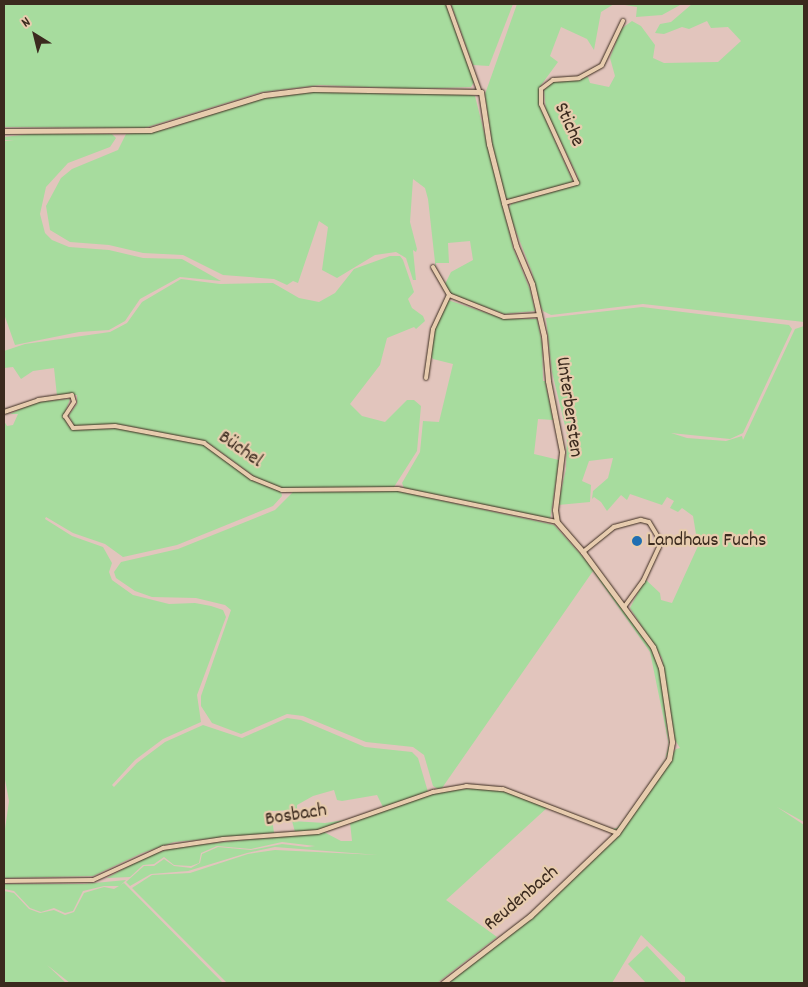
<!DOCTYPE html>
<html>
<head>
<meta charset="utf-8">
<style>
	body { margin:0 }
	#map { position:relative; width:808px; height:987px; overflow:hidden; background:#e2c5bd; font-family:Dekko,sans-serif }
	div>[style] { position:absolute }
	[style*='--x'] { left:calc(var(--x)*1px); top:calc(var(--y)*1px); width:calc(var(--w)*1px); rotate:calc(var(--a)*1deg) }
	.green>* { inset:0; background:#a7dc9e }
	.roads { filter:drop-shadow(0 0 1px #3b2a1e) drop-shadow(0 0 1px #3b2a1e) }
	.street>* { height:4px; margin:-2px; padding:0 2px; transform-origin:2px; border-radius:2px; background:#e7ccae }
	.secondary>* { height:5px; margin:-2.5px; padding:0 2.5px; transform-origin:2.5px; border-radius:2.5px; background:#e7ccae }
	.dots>* { width:14px; height:14px; translate:-50% -50%; box-sizing:border-box; border:2px solid #e7ccae; border-radius:50% }
	span { translate:-50% -50%; white-space:nowrap; text-align:center; line-height:1.15; -webkit-text-stroke:4.5px #e7ccae; paint-order:stroke }
	.street-label { font-size:20px; color:#3b2a1e }
	.poi-label { font-size:20px; color:#3b2a1e }
	.left { translate:0 -50%; text-align:left }
	.frame { position:absolute; inset:0; border:5px solid #3b2a1e; pointer-events:none }
	.north { position:absolute; left:10px; top:10px; width:50px; height:50px; -webkit-text-stroke:4px #e7ccae; paint-order:stroke; rotate:324deg; font-size:14px; font-weight:700; line-height:20px; text-align:center; color:#3b2a1e }
	.north::after { content:''; display:block; margin:auto; width:18px; height:22px; background:#3b2a1e; clip-path:polygon(50% 0,100% 100%,50% 72%,0 100%) }
</style>
</head>
<body>
<div id="map">
	<div class="green">
		<div style="clip-path:polygon(4px 4px,446px 4px,474px 82px,471px 87px,414px 89px,320px 85px,262px 92px,144px 128px,4px 127px)"></div>
		<div style="clip-path:polygon(451px 4px,513px 4px,489px 66px,473px 65px)"></div>
		<div style="clip-path:polygon(517px 4px,614px 4px,601px 12px,594px 50px,587px 39px,561px 27px,550px 56px,558px 62px,539px 88px,539px 105px,573px 182px,510px 200px,505px 197px,492px 143px,485px 94px)"></div>
		<div style="clip-path:polygon(619px 4px,682px 4px,662px 15px,636px 17px,637px 7px)"></div>
		<div style="clip-path:polygon(692px 4px,804px 4px,804px 322px,643px 304px,551px 315px,543px 311px,540px 304px,532px 272px,508px 211px,511px 204px,578px 184px,578px 177px,546px 111px,544px 90px,553px 82px,588px 77px,590px 83px,609px 87px,615px 76px,610px 58px,621px 29px,632px 21px,641px 26px,655px 45px,653px 58px,664px 63px,718px 62px,741px 41px,728px 27px,711px 28px,707px 21px,689px 29px,682px 27px,664px 34px,655px 33px,660px 24px,671px 22px)"></div>
		<div style="clip-path:polygon(321px 91px,396px 94px,457px 92px,475px 96px,513px 248px,530px 290px,535px 311px,504px 314px,451px 294px,444px 286px,451px 272px,473px 260px,470px 241px,448px 243px,449px 263px,436px 263px,436px 271px,428px 199px,425px 188px,413px 179px,410px 222px,417px 249px,416px 252px,413px 250px,416px 280px,413px 280px,406px 258px,396px 252px,375px 255px,337px 278px,322px 270px,328px 227px,319px 221px,298px 283px,293px 281px,287px 285px,274px 279px,223px 275px,183px 255px,143px 253px,109px 245px,70px 242px,50px 230px,46px 206px,61px 178px,72px 169px,118px 150px,126px 134px,167px 129px,258px 99px)"></div>
		<div style="clip-path:polygon(31px 134px,112px 134px,116px 138px,110px 147px,68px 163px,46px 187px,40px 214px,45px 233px,52px 240px,69px 247px,109px 250px,143px 258px,182px 259px,221px 281px,180px 277px,140px 299px,125px 321px,109px 330px,79px 332px,15px 345px,4px 314px,4px 141px,14px 140px,4px 140px,4px 137px)"></div>
		<div style="clip-path:polygon(390px 256px,400px 256px,403px 260px,414px 292px,408px 299px,412px 308px,423px 316px,425px 321px,416px 329px,414px 327px,387px 338px,380px 365px,350px 404px,362px 416px,385px 422px,407px 400px,414px 400px,421px 406px,417px 451px,394px 487px,284px 489px,262px 482px,207px 442px,123px 425px,74px 426px,69px 415px,77px 404px,77px 395px,57px 396px,54px 368px,33px 371px,21px 379px,13px 367px,4px 368px,4px 351px,25px 344px,110px 332px,127px 323px,142px 302px,181px 279px,220px 284px,273px 283px,299px 298px,319px 302px,335px 293px,354px 269px)"></div>
		<div style="clip-path:polygon(448px 300px,504px 319px,537px 319px,542px 344px,543px 381px,545px 381px,553px 420px,538px 419px,534px 454px,559px 460px,550px 520px,404px 488px,402px 483px,420px 452px,423px 421px,439px 422px,453px 364px,433px 359px,429px 353px,434px 330px)"></div>
		<div style="clip-path:polygon(642px 307px,789px 325px,792px 329px,743px 433px,730px 439px,671px 433px,687px 438px,726px 441px,742px 436px,743px 440px,795px 329px,804px 326px,804px 822px,777px 807px,804px 825px,804px 983px,685px 983px,685px 977px,641px 935px,612px 983px,448px 983px,541px 909px,618px 836px,676px 749px,680px 748px,675px 740px,662px 658px,630px 608px,645px 579px,660px 593px,661px 600px,672px 603px,698px 546px,693px 516px,682px 508px,678px 512px,670px 508px,674px 501px,667px 497px,662px 505px,630px 494px,627px 500px,621px 495px,607px 511px,601px 502px,594px 497px,592px 499px,593px 491px,608px 478px,613px 458px,589px 461px,582px 481px,591px 485px,590px 502px,558px 505px,566px 469px,567px 434px,552px 372px,546px 318px)"></div>
		<div style="clip-path:polygon(70px 399px,64px 415px,68px 426px,74px 430px,123px 428px,206px 445px,251px 480px,281px 492px,282px 496px,273px 506px,177px 545px,123px 557px,105px 544px,73px 533px,46px 517px,45px 519px,72px 536px,103px 547px,112px 563px,109px 572px,112px 580px,133px 595px,169px 604px,195px 603px,211px 606px,223px 610px,226px 617px,197px 695px,201px 722px,163px 739px,135px 760px,112px 785px,114px 787px,137px 763px,165px 742px,203px 725px,242px 738px,287px 718px,301px 720px,365px 747px,412px 752px,418px 758px,428px 792px,383px 807px,377px 795px,342px 801px,337px 800px,334px 790px,313px 796px,297px 805px,297px 810px,271px 811px,274px 833px,174px 842px,142px 853px,93px 876px,4px 878px,4px 836px,9px 801px,4px 774px,4px 421px,7px 426px,13px 425px,18px 414px,10px 414px,35px 402px)"></div>
		<div style="clip-path:polygon(397px 491px,554px 525px,594px 569px,652px 649px,660px 670px,670px 751px,619px 828px,615px 830px,612px 829px,617px 828px,624px 820px,665px 759px,669px 745px,650px 652px,593px 571px,442px 788px,438px 789px,433px 786px,424px 755px,413px 747px,366px 742px,303px 716px,287px 714px,241px 734px,212px 723px,201px 706px,201px 696px,231px 610px,225px 605px,196px 598px,152px 597px,135px 591px,116px 578px,114px 572px,121px 562px,178px 549px,275px 510px,293px 492px)"></div>
		<div style="clip-path:polygon(483px 787px,503px 791px,548px 807px,446px 900px,497px 937px,437px 983px,227px 983px,132px 888px,152px 875px,190px 873px,248px 854px,275px 850px,378px 855px,275px 847px,247px 853px,188px 871px,151px 874px,130px 886px,126px 882px,144px 866px,154px 866px,164px 859px,174px 866px,191px 868px,200px 863px,202px 854px,218px 847px,251px 850px,282px 844px,307px 847px,315px 846px,282px 842px,251px 849px,217px 846px,201px 853px,199px 863px,191px 866px,174px 865px,164px 857px,154px 864px,143px 865px,130px 877px,107px 878px,145px 857px,175px 847px,324px 832px,341px 841px,352px 841px,350px 822px,439px 792px)"></div>
		<div style="clip-path:polygon(345px 820px,318px 830px,295px 832px,292px 821px,325px 823px)"></div>
		<div style="clip-path:polygon(126px 880px,120px 886px,104px 886px,83px 891px,73px 911px,65px 913px,54px 908px,41px 912px,30px 908px,14px 891px,4px 889px,4px 884px,84px 884px)"></div>
		<div style="clip-path:polygon(124px 883px,223px 983px,70px 983px,47px 965px,66px 983px,4px 983px,4px 891px,14px 893px,29px 909px,40px 913px,54px 910px,65px 915px,74px 912px,84px 893px,104px 887px,114px 889px)"></div>
		<div style="clip-path:polygon(647px 946px,682px 983px,646px 983px,628px 964px)"></div>
	</div>
	<div class="roads">
		<div class="street">
			<div style="--x:448;--y:4;--w:91;--a:70.2"></div>
			<div style="--x:504;--y:203;--w:76;--a:-15.3"></div>
			<div style="--x:577;--y:183;--w:87;--a:-114.5"></div>
			<div style="--x:541;--y:104;--w:15;--a:-90"></div>
			<div style="--x:541;--y:89;--w:15;--a:-37"></div>
			<div style="--x:553;--y:80;--w:26;--a:-4"></div>
			<div style="--x:579;--y:78;--w:26;--a:-29"></div>
			<div style="--x:602;--y:65;--w:49;--a:-64.5"></div>
			<div style="--x:433;--y:267;--w:32;--a:60"></div>
			<div style="--x:449;--y:295;--w:59;--a:21.8"></div>
			<div style="--x:504;--y:317;--w:36;--a:-3"></div>
			<div style="--x:426;--y:378;--w:49;--a:-81.9"></div>
			<div style="--x:433;--y:329;--w:38;--a:-65"></div>
			<div style="--x:4;--y:412;--w:36;--a:-19"></div>
			<div style="--x:38;--y:400;--w:34;--a:-8"></div>
			<div style="--x:72;--y:395;--w:7;--a:74"></div>
			<div style="--x:74;--y:402;--w:17;--a:123"></div>
			<div style="--x:65;--y:416;--w:14;--a:56"></div>
			<div style="--x:73;--y:428;--w:42;--a:-2.7"></div>
			<div style="--x:115;--y:426;--w:91;--a:10.8"></div>
			<div style="--x:204;--y:443;--w:59;--a:36.1"></div>
			<div style="--x:252;--y:478;--w:32;--a:22"></div>
			<div style="--x:282;--y:490;--w:116;--a:-0.5"></div>
			<div style="--x:398;--y:489;--w:162;--a:11.7"></div>
			<div style="--x:583;--y:552;--w:40;--a:-39"></div>
			<div style="--x:614;--y:527;--w:28;--a:-15"></div>
			<div style="--x:641;--y:520;--w:8;--a:14"></div>
			<div style="--x:649;--y:522;--w:17;--a:59"></div>
			<div style="--x:658;--y:537;--w:10;--a:84"></div>
			<div style="--x:659;--y:547;--w:38;--a:115"></div>
			<div style="--x:643;--y:581;--w:32;--a:126"></div>
			<div style="--x:4;--y:881;--w:89;--a:-0.6"></div>
			<div style="--x:93;--y:880;--w:77;--a:-24.6"></div>
			<div style="--x:163;--y:848;--w:61;--a:-8.5"></div>
			<div style="--x:223;--y:839;--w:95;--a:-4.2"></div>
			<div style="--x:318;--y:832;--w:122;--a:-19.2"></div>
			<div style="--x:433;--y:792;--w:34;--a:-10"></div>
			<div style="--x:466;--y:786;--w:37;--a:5"></div>
			<div style="--x:503;--y:789;--w:122;--a:21.1"></div>
		</div>
		<div class="secondary">
			<div style="--x:4;--y:131;--w:146;--a:-0.4"></div>
			<div style="--x:150;--y:130;--w:119;--a:-17.1"></div>
			<div style="--x:264;--y:95;--w:49;--a:-7"></div>
			<div style="--x:313;--y:89;--w:168;--a:1"></div>
			<div style="--x:481;--y:92;--w:53;--a:81.3"></div>
			<div style="--x:489;--y:144;--w:61;--a:75.7"></div>
			<div style="--x:504;--y:203;--w:45;--a:74.4"></div>
			<div style="--x:516;--y:246;--w:41;--a:67.2"></div>
			<div style="--x:532;--y:284;--w:53;--a:77"></div>
			<div style="--x:544;--y:336;--w:45;--a:84.9"></div>
			<div style="--x:548;--y:381;--w:72;--a:78.8"></div>
			<div style="--x:562;--y:452;--w:58;--a:96.9"></div>
			<div style="--x:555;--y:510;--w:12;--a:81"></div>
			<div style="--x:557;--y:522;--w:40;--a:49"></div>
			<div style="--x:583;--y:552;--w:118;--a:53.6"></div>
			<div style="--x:653;--y:647;--w:22;--a:69"></div>
			<div style="--x:661;--y:668;--w:75;--a:81.5"></div>
			<div style="--x:672;--y:742;--w:17;--a:100"></div>
			<div style="--x:669;--y:759;--w:90;--a:125.1"></div>
			<div style="--x:617;--y:833;--w:120;--a:136.3"></div>
			<div style="--x:530;--y:916;--w:110;--a:142.4"></div>
		</div>
	</div>
	<div class="dots">
		<div style="left:637px;top:541px;background:#1f6fb2"></div>
	</div>
	<div class="street-label">
		<span style="left:568px;top:125px;rotate:65deg">Stiche</span>
		<span style="left:568px;top:407px;rotate:82deg">Unterbersten</span>
		<span style="left:240px;top:450px;rotate:35deg">Büchel</span>
		<span style="left:296px;top:816px;rotate:-9deg">Bosbach</span>
		<span style="left:522px;top:899px;rotate:-40deg">Reudenbach</span>
	</div>
	<div class="poi-label">
		<span class="left" style="left:647px;top:541px">Landhaus Fuchs</span>
	</div>
	<div class="frame"></div>
	<div class="north">N</div>
</div>
</body>
</html>
